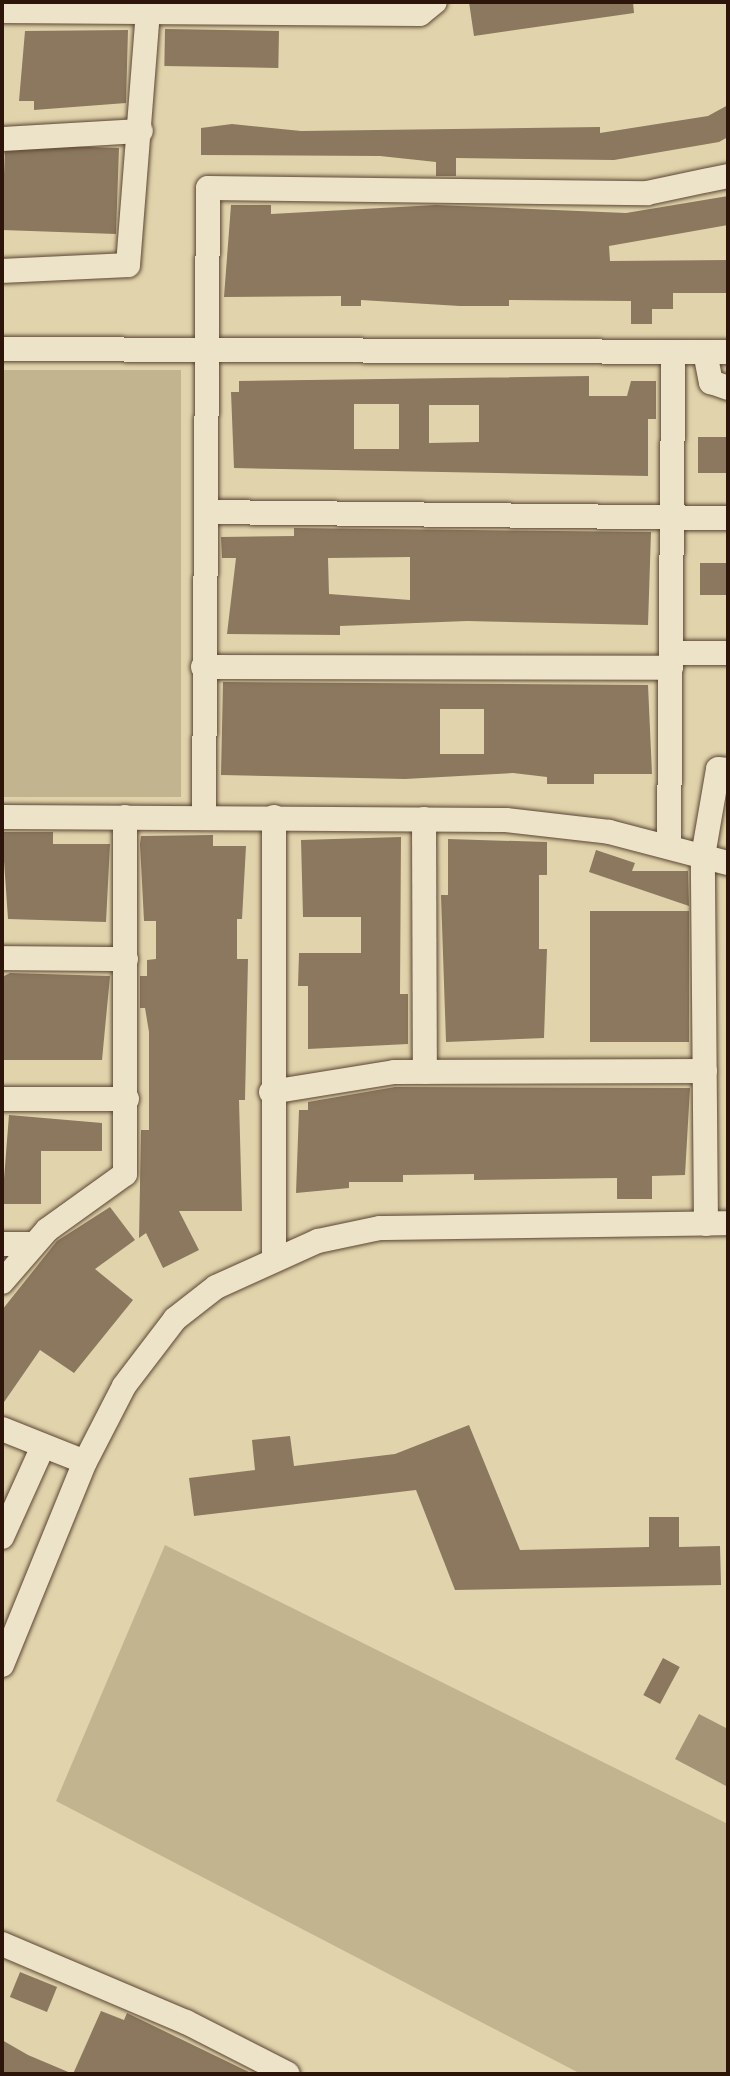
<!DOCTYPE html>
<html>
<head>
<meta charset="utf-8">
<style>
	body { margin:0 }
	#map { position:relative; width:730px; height:2076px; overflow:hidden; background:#e1d4ac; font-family:"Libre Caslon Text",serif }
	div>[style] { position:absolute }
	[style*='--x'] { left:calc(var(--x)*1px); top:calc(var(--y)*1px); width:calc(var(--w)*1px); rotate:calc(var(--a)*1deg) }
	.green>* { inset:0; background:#c3b490; transform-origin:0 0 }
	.water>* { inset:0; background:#a49375 }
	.building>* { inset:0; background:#8b785e; transform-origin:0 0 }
	.roads { filter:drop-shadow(0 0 2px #5b4532) drop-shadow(0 0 2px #5b4532) }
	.minor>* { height:24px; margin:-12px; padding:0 12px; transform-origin:12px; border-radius:12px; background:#ece3c9 }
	span { translate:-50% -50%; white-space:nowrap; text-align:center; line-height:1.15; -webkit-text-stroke:5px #ece3c9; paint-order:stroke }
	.frame { position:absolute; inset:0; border:4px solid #2e150a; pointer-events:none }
</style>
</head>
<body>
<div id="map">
	<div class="green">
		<div style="left:2px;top:370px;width:179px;height:427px"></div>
		<div style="clip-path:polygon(165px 1545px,728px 1824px,728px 2074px,581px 2074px,56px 1801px)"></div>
	</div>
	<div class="water">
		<div style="clip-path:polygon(699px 1714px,728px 1729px,728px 1787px,675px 1759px)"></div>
	</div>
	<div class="building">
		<div style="clip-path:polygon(469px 2px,633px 2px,634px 13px,474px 36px)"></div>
		<div style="left:165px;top:29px;width:114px;height:37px;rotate:1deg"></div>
		<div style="clip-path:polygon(128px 30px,126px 103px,34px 110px,34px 101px,19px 101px,25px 31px)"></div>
		<div style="clip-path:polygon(728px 105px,728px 137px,719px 142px,614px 160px,456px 158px,456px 176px,436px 176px,436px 162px,380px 156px,201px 155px,201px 128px,232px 124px,301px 131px,600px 127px,600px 133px,708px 116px)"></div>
		<div style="left:119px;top:148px;width:86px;height:114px;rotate:92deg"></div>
		<div style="clip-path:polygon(728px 196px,728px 225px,609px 246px,610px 261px,728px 260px,728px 293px,673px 293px,673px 309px,652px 309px,652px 324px,631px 324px,631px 301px,509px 300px,509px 306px,460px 306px,361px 300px,361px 306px,341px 306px,341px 296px,224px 297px,231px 205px,271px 205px,271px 214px,436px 205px,626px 213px)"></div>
		<div style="clip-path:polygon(evenodd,589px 376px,589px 396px,627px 396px,631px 381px,656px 381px,656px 419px,648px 419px,648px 476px,234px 468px,231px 392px,239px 392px,239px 381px,589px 376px,354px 404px,399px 404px,399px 449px,354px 449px,354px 404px,589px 376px,429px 405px,479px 405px,479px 442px,429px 443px,429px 405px)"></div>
		<div style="left:698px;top:437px;width:30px;height:36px"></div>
		<div style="clip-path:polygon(evenodd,294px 528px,651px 532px,648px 625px,467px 621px,340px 626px,340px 635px,227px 634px,236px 558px,222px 558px,221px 537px,294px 536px,294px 528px,410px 557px,410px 600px,329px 594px,328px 558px,410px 557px)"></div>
		<div style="left:700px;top:563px;width:28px;height:32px"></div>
		<div style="clip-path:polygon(evenodd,223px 682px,648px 685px,652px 774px,594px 774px,594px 784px,547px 784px,547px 777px,513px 773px,405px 779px,221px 775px,223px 682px,440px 709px,484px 709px,484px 754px,440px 754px,440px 709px)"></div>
		<div style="clip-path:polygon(2px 832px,53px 832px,53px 844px,110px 844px,106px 922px,8px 919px)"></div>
		<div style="clip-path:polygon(213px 835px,213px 846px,246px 846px,242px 919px,237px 919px,237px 959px,248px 959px,245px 1100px,239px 1100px,242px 1211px,179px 1211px,199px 1250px,163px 1268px,146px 1233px,139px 1238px,141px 1130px,149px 1130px,149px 1032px,145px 1008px,140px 1008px,140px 976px,147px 976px,147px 960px,156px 959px,156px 921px,144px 921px,140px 844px,141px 836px)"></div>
		<div style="clip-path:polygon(401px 837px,400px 994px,408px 994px,408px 1044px,308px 1049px,308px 986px,298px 986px,299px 953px,361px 953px,361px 917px,303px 917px,301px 840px)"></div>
		<div style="clip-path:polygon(448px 839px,547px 842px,547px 875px,539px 875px,539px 949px,547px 949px,544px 1038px,446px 1042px,441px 895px,448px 895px)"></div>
		<div style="clip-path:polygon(596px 850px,635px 863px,632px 871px,688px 871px,689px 906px,589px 872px)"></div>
		<div style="left:689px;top:911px;width:131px;height:99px;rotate:90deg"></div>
		<div style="clip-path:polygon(10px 973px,110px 976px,102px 1060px,4px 1060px,2px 977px)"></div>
		<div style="clip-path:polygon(395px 1087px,690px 1088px,685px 1175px,652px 1176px,652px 1199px,617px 1199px,617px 1178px,474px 1180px,474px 1174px,403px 1175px,403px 1182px,349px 1182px,349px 1188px,296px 1193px,299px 1110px,308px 1110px,308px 1102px)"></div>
		<div style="clip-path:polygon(9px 1115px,102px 1123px,102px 1151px,41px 1151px,41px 1204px,2px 1204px)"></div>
		<div style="clip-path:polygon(110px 1207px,135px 1240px,95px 1269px,133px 1300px,74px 1373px,40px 1350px,2px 1405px,2px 1310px,57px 1241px)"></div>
		<div style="clip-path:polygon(469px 1425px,520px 1550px,649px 1547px,649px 1517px,679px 1517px,679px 1547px,720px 1546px,721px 1585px,455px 1590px,416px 1490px,194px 1516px,189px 1478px,255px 1470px,252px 1440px,290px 1436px,294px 1466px,395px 1454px)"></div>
		<div style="left:663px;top:1658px;width:19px;height:42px;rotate:28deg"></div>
		<div style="left:20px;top:1972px;width:40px;height:27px;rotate:22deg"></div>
		<div style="clip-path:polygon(101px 2011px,124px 2020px,127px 2013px,253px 2074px,73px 2074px)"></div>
		<div style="clip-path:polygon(2px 2040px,28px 2055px,73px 2074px,2px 2074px)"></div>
	</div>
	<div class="roads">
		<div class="minor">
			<div style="--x:2;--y:11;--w:418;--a:0.4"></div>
			<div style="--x:420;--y:14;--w:19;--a:-39"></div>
			<div style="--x:2;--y:139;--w:139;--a:-3.3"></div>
			<div style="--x:2;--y:271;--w:126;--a:-2.7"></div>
			<div style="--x:128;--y:265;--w:254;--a:-85.5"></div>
			<div style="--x:2;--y:349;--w:726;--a:0.24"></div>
			<div style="--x:705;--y:352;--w:31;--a:79"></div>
			<div style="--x:711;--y:382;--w:18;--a:19"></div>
			<div style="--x:206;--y:512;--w:522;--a:0.66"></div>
			<div style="--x:672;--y:653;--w:56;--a:0"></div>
			<div style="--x:203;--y:667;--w:468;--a:0.1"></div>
			<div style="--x:2;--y:817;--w:504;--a:0.34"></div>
			<div style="--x:506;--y:820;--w:104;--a:6.6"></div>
			<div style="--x:609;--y:832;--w:123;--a:14.6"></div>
			<div style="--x:204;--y:817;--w:629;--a:-89.64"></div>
			<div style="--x:208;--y:188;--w:439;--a:0.7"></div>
			<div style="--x:647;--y:193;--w:83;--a:-11.9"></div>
			<div style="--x:274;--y:817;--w:441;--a:90"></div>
			<div style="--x:424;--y:819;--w:253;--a:89.8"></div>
			<div style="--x:669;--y:844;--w:492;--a:-89.5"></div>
			<div style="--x:2;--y:958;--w:124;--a:0.5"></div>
			<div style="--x:271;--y:1092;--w:125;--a:-9.2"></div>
			<div style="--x:394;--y:1072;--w:311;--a:-0.2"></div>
			<div style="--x:2;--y:1099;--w:125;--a:0"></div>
			<div style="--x:706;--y:1224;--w:368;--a:-90.5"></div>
			<div style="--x:703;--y:856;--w:88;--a:-80.2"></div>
			<div style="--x:718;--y:769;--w:10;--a:6"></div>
			<div style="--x:2;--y:1244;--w:32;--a:0"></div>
			<div style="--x:2;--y:1282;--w:69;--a:-49.1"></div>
			<div style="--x:47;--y:1230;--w:96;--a:-35.7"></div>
			<div style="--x:125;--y:1174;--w:357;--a:-90"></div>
			<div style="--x:2;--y:1429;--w:89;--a:21.7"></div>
			<div style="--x:2;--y:1537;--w:100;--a:-65.7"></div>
			<div style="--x:2;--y:1665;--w:219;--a:-67.8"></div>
			<div style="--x:85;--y:1462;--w:85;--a:-62.8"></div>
			<div style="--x:124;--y:1386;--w:84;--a:-52.7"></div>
			<div style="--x:175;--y:1319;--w:52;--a:-38"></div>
			<div style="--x:216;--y:1287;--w:112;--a:-24.3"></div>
			<div style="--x:318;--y:1241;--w:63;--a:-11.8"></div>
			<div style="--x:380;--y:1228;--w:348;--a:-0.8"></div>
			<div style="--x:2;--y:1944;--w:200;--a:23"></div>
			<div style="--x:186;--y:2022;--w:114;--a:27"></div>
		</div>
	</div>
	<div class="frame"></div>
</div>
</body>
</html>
